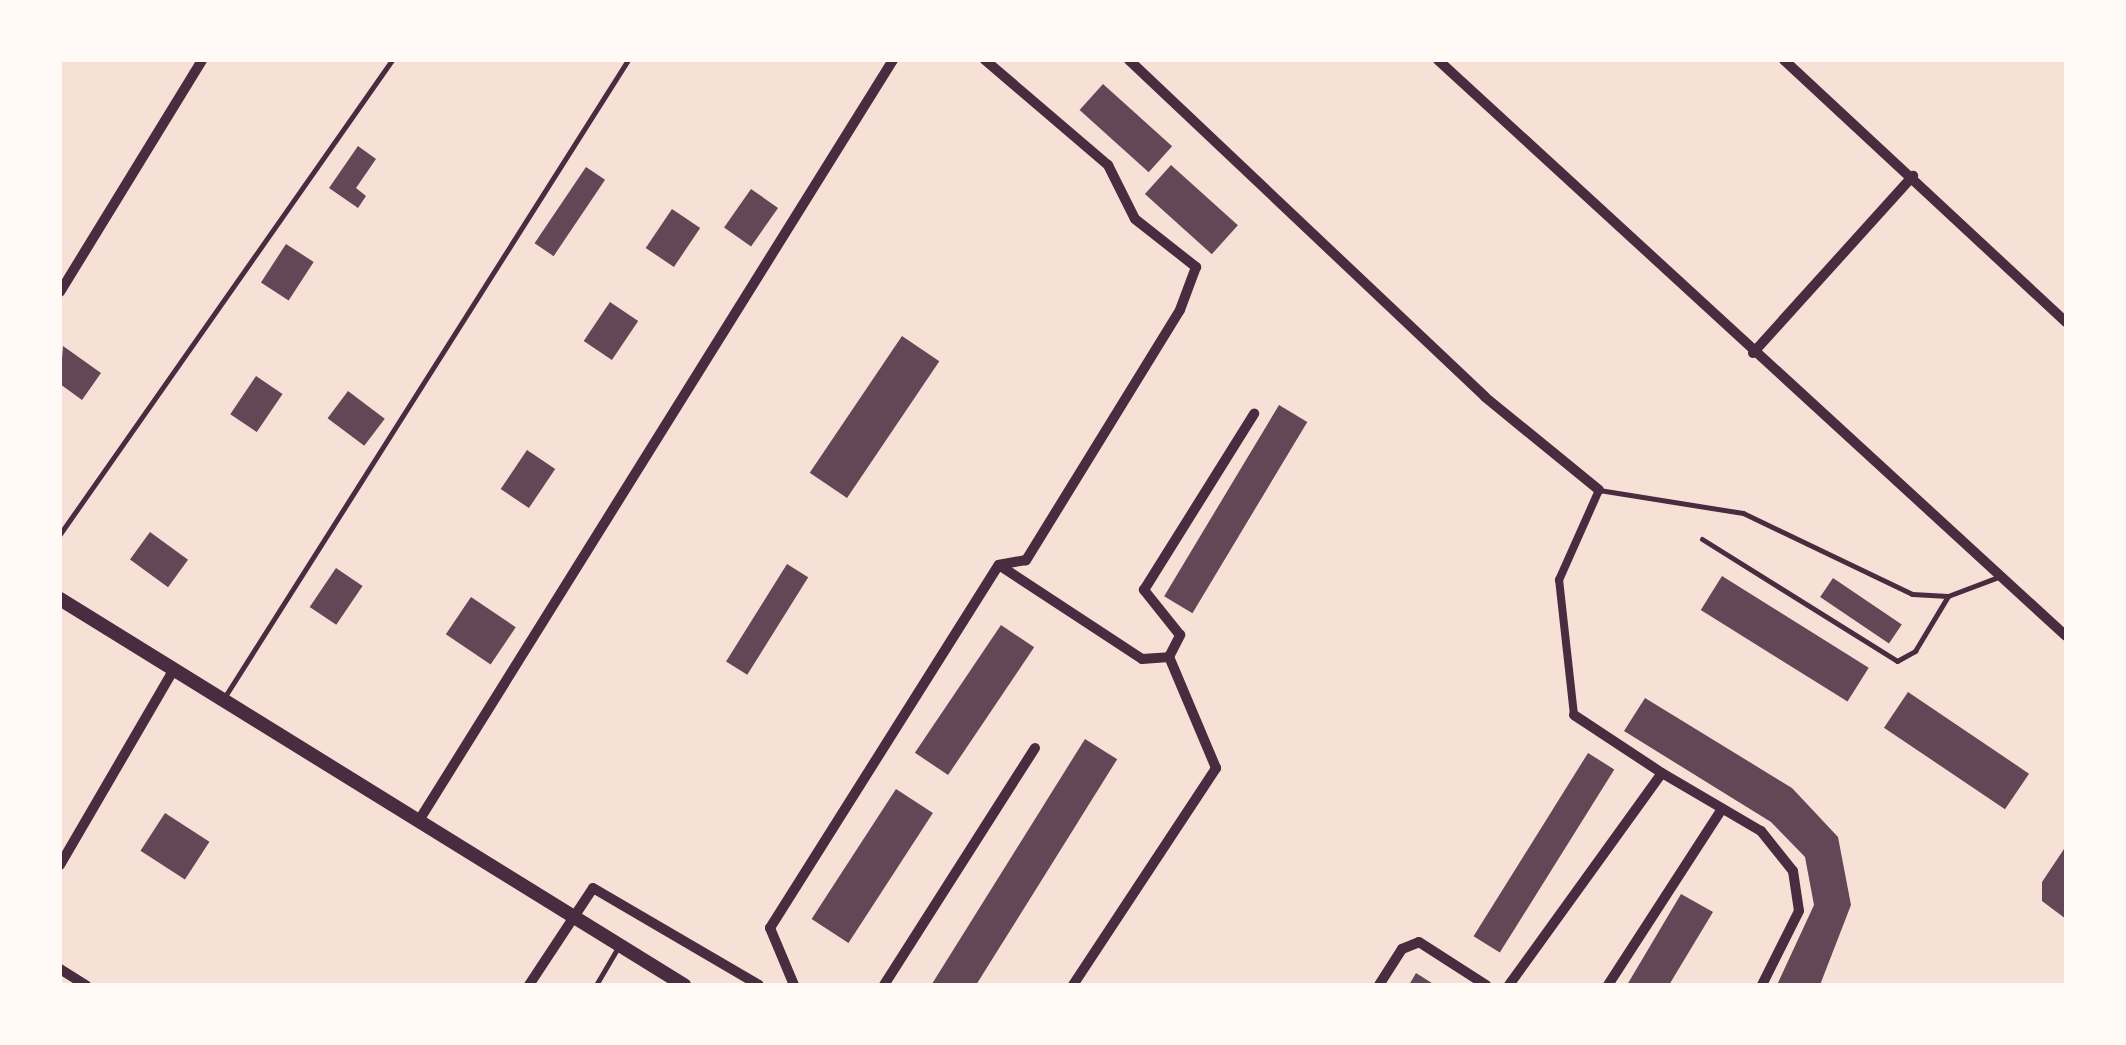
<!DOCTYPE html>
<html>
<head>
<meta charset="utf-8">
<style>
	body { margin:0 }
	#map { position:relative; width:2126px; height:1045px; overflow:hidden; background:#f7e1d7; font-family:Bitter,serif }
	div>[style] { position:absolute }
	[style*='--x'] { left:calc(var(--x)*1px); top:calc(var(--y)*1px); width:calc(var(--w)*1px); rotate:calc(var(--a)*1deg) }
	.building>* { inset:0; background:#644757; transform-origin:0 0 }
	.service>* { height:5px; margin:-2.5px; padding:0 2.5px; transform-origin:2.5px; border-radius:2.5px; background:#4a2c40 }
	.pedestrian>* { height:8px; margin:-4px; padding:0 4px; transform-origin:4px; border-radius:4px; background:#4a2c40 }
	.minor>* { height:10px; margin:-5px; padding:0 5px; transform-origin:5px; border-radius:5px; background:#4a2c40 }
	.tertiary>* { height:14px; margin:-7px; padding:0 7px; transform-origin:7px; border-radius:7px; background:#4a2c40 }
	span { translate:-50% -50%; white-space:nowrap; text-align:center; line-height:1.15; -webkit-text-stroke:8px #fffaf5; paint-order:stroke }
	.frame { position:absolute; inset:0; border:62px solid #fffaf5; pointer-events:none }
</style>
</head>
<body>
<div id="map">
	<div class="building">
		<div style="left:1103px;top:84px;width:93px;height:35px;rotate:42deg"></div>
		<div style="clip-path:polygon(358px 146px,376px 159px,356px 188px,366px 196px,358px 208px,329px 188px)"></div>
		<div style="left:1171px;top:165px;width:90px;height:39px;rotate:42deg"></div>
		<div style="left:586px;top:167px;width:23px;height:92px;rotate:34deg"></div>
		<div style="left:751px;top:189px;width:33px;height:47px;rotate:35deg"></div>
		<div style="left:672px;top:209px;width:34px;height:47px;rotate:34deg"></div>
		<div style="left:286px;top:244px;width:33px;height:46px;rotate:33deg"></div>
		<div style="left:610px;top:302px;width:34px;height:47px;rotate:34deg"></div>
		<div style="left:902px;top:336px;width:45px;height:165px;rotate:34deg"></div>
		<div style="clip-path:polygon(63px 346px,101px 373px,82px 400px,60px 384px)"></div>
		<div style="left:256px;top:376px;width:32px;height:46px;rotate:34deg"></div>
		<div style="left:348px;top:391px;width:46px;height:34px;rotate:37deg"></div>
		<div style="left:1279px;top:405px;width:33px;height:223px;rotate:31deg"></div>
		<div style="left:527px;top:450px;width:34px;height:47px;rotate:34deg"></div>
		<div style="left:150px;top:532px;width:47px;height:34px;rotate:36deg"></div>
		<div style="left:787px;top:564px;width:25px;height:115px;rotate:32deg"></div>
		<div style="left:336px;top:568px;width:32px;height:47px;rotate:34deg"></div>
		<div style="left:1722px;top:576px;width:173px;height:40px;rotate:32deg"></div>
		<div style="left:1833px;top:578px;width:83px;height:23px;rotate:34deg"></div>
		<div style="left:471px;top:597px;width:54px;height:45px;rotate:34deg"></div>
		<div style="left:1001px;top:625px;width:40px;height:154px;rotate:34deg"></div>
		<div style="left:1908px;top:692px;width:146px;height:43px;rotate:34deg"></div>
		<div style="clip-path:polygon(1645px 698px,1792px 788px,1838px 837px,1851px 905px,1820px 985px,1777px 985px,1814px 905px,1805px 857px,1771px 822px,1624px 731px)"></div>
		<div style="left:1085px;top:739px;width:38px;height:293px;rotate:32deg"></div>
		<div style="left:1588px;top:753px;width:31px;height:216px;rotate:32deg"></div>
		<div style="left:896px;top:789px;width:44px;height:155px;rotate:33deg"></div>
		<div style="left:165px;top:813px;width:53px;height:45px;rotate:33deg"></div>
		<div style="clip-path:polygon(2066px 846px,2066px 919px,2042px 901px,2042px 882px)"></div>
		<div style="clip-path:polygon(1681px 894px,1713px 912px,1669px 985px,1627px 985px)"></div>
		<div style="clip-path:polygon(1416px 973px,1435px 985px,1409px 985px)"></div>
	</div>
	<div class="service">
		<div style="--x:1599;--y:490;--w:146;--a:9.1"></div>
		<div style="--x:1743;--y:513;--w:187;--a:25.6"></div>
		<div style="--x:1912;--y:594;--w:36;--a:3"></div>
		<div style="--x:1948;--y:596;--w:57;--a:-20.7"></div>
		<div style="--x:60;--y:534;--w:579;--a:-54.99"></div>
		<div style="--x:1702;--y:539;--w:230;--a:32"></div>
		<div style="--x:1897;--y:661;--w:21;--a:-29"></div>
		<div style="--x:1915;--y:651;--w:64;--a:-59"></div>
		<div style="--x:224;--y:698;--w:755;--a:-57.66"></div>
		<div style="--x:596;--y:985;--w:42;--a:-59.7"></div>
	</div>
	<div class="pedestrian">
		<div style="--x:1574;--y:715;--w:136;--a:-96.3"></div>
		<div style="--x:1559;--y:580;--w:98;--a:-66"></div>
	</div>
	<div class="minor">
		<div style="--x:985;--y:60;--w:162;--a:40.5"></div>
		<div style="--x:1108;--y:165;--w:60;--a:63.4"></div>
		<div style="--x:1135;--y:219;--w:78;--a:38.2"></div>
		<div style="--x:1196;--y:267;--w:46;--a:110.4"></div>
		<div style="--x:1180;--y:310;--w:294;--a:121.6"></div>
		<div style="--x:1026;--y:560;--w:27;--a:170"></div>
		<div style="--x:1129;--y:60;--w:490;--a:43.4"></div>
		<div style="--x:1485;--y:397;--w:147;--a:39.2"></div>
		<div style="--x:1438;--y:60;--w:852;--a:42.53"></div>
		<div style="--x:1784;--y:60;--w:385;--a:42.9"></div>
		<div style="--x:60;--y:292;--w:272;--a:-58.5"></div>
		<div style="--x:1753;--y:353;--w:239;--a:-47.9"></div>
		<div style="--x:1574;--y:715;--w:105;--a:33.4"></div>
		<div style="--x:418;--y:822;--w:898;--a:-58.06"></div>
		<div style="--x:60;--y:865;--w:225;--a:-59.8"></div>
		<div style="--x:60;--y:969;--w:31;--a:32"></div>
		<div style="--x:529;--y:985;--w:116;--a:-56.6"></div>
		<div style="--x:593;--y:888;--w:192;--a:30.3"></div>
		<div style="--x:794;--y:985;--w:62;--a:-112.8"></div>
		<div style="--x:770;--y:928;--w:429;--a:-57.8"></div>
		<div style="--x:999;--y:565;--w:171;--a:33.3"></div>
		<div style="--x:1142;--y:659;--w:27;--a:-4"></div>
		<div style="--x:1169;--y:657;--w:25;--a:-63"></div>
		<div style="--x:1180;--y:635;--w:58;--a:-128.7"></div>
		<div style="--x:1144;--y:590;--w:208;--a:-58"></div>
		<div style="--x:884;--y:985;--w:281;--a:-57.5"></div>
		<div style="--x:1073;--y:985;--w:260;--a:-56.6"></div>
		<div style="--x:1216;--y:768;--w:121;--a:-112.9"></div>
		<div style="--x:1379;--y:985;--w:43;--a:-57.4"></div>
		<div style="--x:1402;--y:949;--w:18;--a:-22"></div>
		<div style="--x:1419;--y:942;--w:80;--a:32.7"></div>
		<div style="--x:1509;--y:985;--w:261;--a:-54.2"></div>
		<div style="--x:1662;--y:773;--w:115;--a:30.4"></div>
		<div style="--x:1761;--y:831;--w:51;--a:51.3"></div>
		<div style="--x:1793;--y:871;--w:40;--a:81.5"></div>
		<div style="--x:1799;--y:911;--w:83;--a:116.6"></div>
		<div style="--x:1608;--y:985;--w:210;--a:-57.1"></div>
	</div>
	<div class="tertiary">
		<div style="--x:60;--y:599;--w:734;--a:31.74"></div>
	</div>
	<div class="frame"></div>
</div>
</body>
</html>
